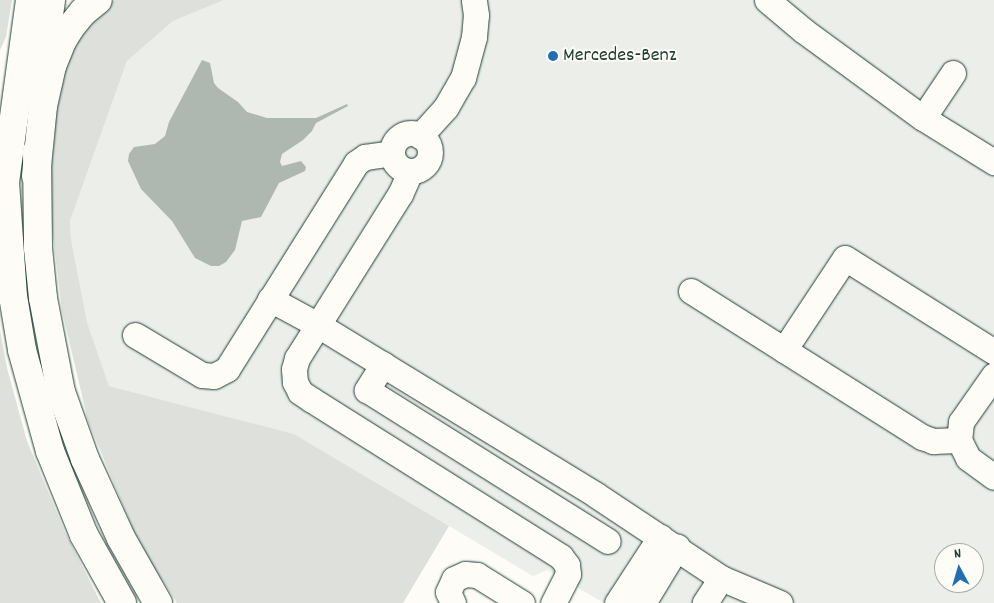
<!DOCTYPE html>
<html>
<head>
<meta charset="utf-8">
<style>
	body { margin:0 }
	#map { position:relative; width:994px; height:603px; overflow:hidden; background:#fdfcf7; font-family:Dekko,sans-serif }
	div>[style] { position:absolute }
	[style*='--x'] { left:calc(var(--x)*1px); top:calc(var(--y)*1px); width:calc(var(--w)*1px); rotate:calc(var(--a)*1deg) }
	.built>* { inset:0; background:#eceee9 }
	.green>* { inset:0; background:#dde0db }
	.water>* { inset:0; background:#aeb8b1 }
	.roads { filter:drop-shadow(0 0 1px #1f3d34) drop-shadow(0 0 1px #1f3d34) }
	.minor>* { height:25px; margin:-12.5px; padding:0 12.5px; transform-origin:12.5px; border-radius:12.5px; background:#fdfcf7 }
	.minor>.ring { margin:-12.5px; padding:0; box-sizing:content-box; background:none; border:25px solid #fdfcf7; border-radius:50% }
	.major>* { height:28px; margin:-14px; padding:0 14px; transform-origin:14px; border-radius:14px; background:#fdfcf7 }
	.highway>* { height:28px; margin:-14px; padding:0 14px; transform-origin:14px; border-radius:14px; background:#fdfcf7 }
	.dots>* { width:14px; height:14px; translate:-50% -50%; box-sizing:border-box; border:2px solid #fdfcf7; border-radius:50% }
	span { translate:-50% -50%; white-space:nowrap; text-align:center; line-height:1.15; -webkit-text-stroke:4px #fdfcf7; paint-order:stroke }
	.poi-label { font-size:20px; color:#1f3d34 }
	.left { translate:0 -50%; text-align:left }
	.north { position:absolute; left:934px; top:543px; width:50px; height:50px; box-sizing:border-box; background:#fdfcf7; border:1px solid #a4b0a9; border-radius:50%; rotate:354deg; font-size:14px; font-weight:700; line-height:20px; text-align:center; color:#1f3d34 }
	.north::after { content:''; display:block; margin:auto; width:18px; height:22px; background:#1f6fb2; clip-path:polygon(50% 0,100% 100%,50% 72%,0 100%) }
</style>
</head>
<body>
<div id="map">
	<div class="built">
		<div style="clip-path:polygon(evenodd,224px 0,994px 0,994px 603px,604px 603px,547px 570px,533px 576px,294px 434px,109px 386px,87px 322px,71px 239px,70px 221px,127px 61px,173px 21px,224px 0,944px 553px,974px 553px,974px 583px,944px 583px,944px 553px)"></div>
	</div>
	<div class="green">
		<div style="clip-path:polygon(0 0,12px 0,6px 37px,0 50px)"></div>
		<div style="clip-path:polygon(115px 0,224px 0,173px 21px,127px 61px,70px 221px,71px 239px,87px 322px,109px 386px,294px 434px,449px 526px,403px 603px,177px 603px,140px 546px,88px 421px,62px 311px,52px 228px,50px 139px,65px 62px,80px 34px,102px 7px)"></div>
		<div style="clip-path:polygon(0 330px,7px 368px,27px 441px,65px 532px,101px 603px,0 603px)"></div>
	</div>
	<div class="water">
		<div style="clip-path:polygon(202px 60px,210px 63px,214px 83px,218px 88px,238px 102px,247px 112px,267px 118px,316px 118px,347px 104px,348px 106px,316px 123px,312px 131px,303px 140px,282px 154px,280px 162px,282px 166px,301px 161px,306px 167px,305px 171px,279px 183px,261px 217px,242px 221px,235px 250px,226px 262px,219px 266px,211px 266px,195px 258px,172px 221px,141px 189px,128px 161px,129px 154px,134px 147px,155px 144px,165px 136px,169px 122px)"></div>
	</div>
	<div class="roads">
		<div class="minor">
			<div style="--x:767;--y:0;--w:48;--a:40"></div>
			<div style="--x:804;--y:31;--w:147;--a:36.2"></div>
			<div style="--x:923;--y:118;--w:84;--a:31.8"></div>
			<div style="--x:923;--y:118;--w:54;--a:-56.3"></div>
			<div class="ring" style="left:392px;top:133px;width:13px;height:13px"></div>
			<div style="--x:420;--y:136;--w:39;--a:-48"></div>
			<div style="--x:446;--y:107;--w:34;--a:-60"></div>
			<div style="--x:463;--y:78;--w:42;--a:-75"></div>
			<div style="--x:474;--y:37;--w:22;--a:-85"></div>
			<div style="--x:476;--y:15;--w:15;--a:-98"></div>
			<div style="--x:410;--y:172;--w:24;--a:114"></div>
			<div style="--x:400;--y:194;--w:194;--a:122.1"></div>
			<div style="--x:297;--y:358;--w:11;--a:105"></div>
			<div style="--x:294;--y:369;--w:13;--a:86"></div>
			<div style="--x:295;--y:382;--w:11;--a:63"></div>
			<div style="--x:300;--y:392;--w:14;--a:34"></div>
			<div style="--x:312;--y:400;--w:294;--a:32.2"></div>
			<div style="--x:561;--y:557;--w:10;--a:53"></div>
			<div style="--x:567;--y:565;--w:9;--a:84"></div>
			<div style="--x:568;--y:574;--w:33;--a:117"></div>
			<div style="--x:691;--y:291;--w:273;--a:32.3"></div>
			<div style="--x:922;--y:437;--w:12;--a:20"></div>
			<div style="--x:933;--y:441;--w:26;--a:-2"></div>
			<div style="--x:270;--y:299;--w:55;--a:28.4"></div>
			<div style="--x:318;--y:325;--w:326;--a:31.4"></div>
			<div style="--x:596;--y:495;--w:150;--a:33.6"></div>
			<div style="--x:721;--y:578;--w:30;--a:123"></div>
			<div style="--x:135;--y:335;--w:78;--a:30.8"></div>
			<div style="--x:202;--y:375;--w:12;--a:5"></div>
			<div style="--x:214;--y:376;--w:15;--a:-28"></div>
			<div style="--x:227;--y:369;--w:243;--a:-57.9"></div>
			<div style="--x:356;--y:163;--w:11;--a:-34"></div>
			<div style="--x:365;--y:157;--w:27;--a:-8"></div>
			<div style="--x:784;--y:350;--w:110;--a:-56.5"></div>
			<div style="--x:845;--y:258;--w:176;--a:32.2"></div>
			<div style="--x:383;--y:364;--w:31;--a:122"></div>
			<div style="--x:367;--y:390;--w:284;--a:32.1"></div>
			<div style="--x:994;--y:375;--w:57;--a:125.1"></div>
			<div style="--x:961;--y:422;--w:18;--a:96"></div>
			<div style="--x:959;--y:440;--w:20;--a:63"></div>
			<div style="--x:968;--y:458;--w:32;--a:36"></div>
			<div style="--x:721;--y:578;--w:64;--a:23"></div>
			<div style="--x:453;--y:603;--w:12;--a:-114"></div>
			<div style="--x:448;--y:592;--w:14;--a:-65"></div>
			<div style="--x:454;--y:579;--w:12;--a:-24"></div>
			<div style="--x:465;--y:574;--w:12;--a:5"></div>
			<div style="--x:477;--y:575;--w:53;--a:31.9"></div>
			<div style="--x:617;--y:603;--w:79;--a:-56.9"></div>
			<div style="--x:643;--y:603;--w:66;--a:-58.7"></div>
		</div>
		<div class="major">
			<div style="--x:30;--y:0;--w:184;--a:97.8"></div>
			<div style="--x:5;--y:182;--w:114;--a:86"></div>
			<div style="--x:13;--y:296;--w:55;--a:80.5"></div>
			<div style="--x:22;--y:350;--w:105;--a:74.5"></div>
			<div style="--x:50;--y:451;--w:91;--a:68"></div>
			<div style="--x:84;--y:535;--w:78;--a:60.8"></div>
			<div style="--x:39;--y:88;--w:89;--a:-82.2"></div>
			<div style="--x:37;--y:151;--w:97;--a:89.4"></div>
			<div style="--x:38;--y:248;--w:50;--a:84.3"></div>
			<div style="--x:43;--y:298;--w:96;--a:79.2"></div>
			<div style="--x:61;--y:392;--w:71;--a:70.3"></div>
			<div style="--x:85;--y:459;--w:87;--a:65.5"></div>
			<div style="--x:121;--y:538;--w:75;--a:60.4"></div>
		</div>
		<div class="highway">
			<div style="--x:0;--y:144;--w:38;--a:83"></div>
			<div style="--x:36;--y:176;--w:70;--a:-84.3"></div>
			<div style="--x:43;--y:106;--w:41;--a:-77.3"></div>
			<div style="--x:52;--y:66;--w:27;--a:-68"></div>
			<div style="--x:62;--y:41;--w:15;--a:-58"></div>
			<div style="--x:70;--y:28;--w:21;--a:-51"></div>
			<div style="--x:83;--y:12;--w:19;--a:-39"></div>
		</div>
	</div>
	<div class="dots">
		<div style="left:553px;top:56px;background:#1f6fb2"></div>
	</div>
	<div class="poi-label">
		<span class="left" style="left:563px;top:56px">Mercedes-Benz</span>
	</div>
	<div class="north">N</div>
</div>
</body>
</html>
